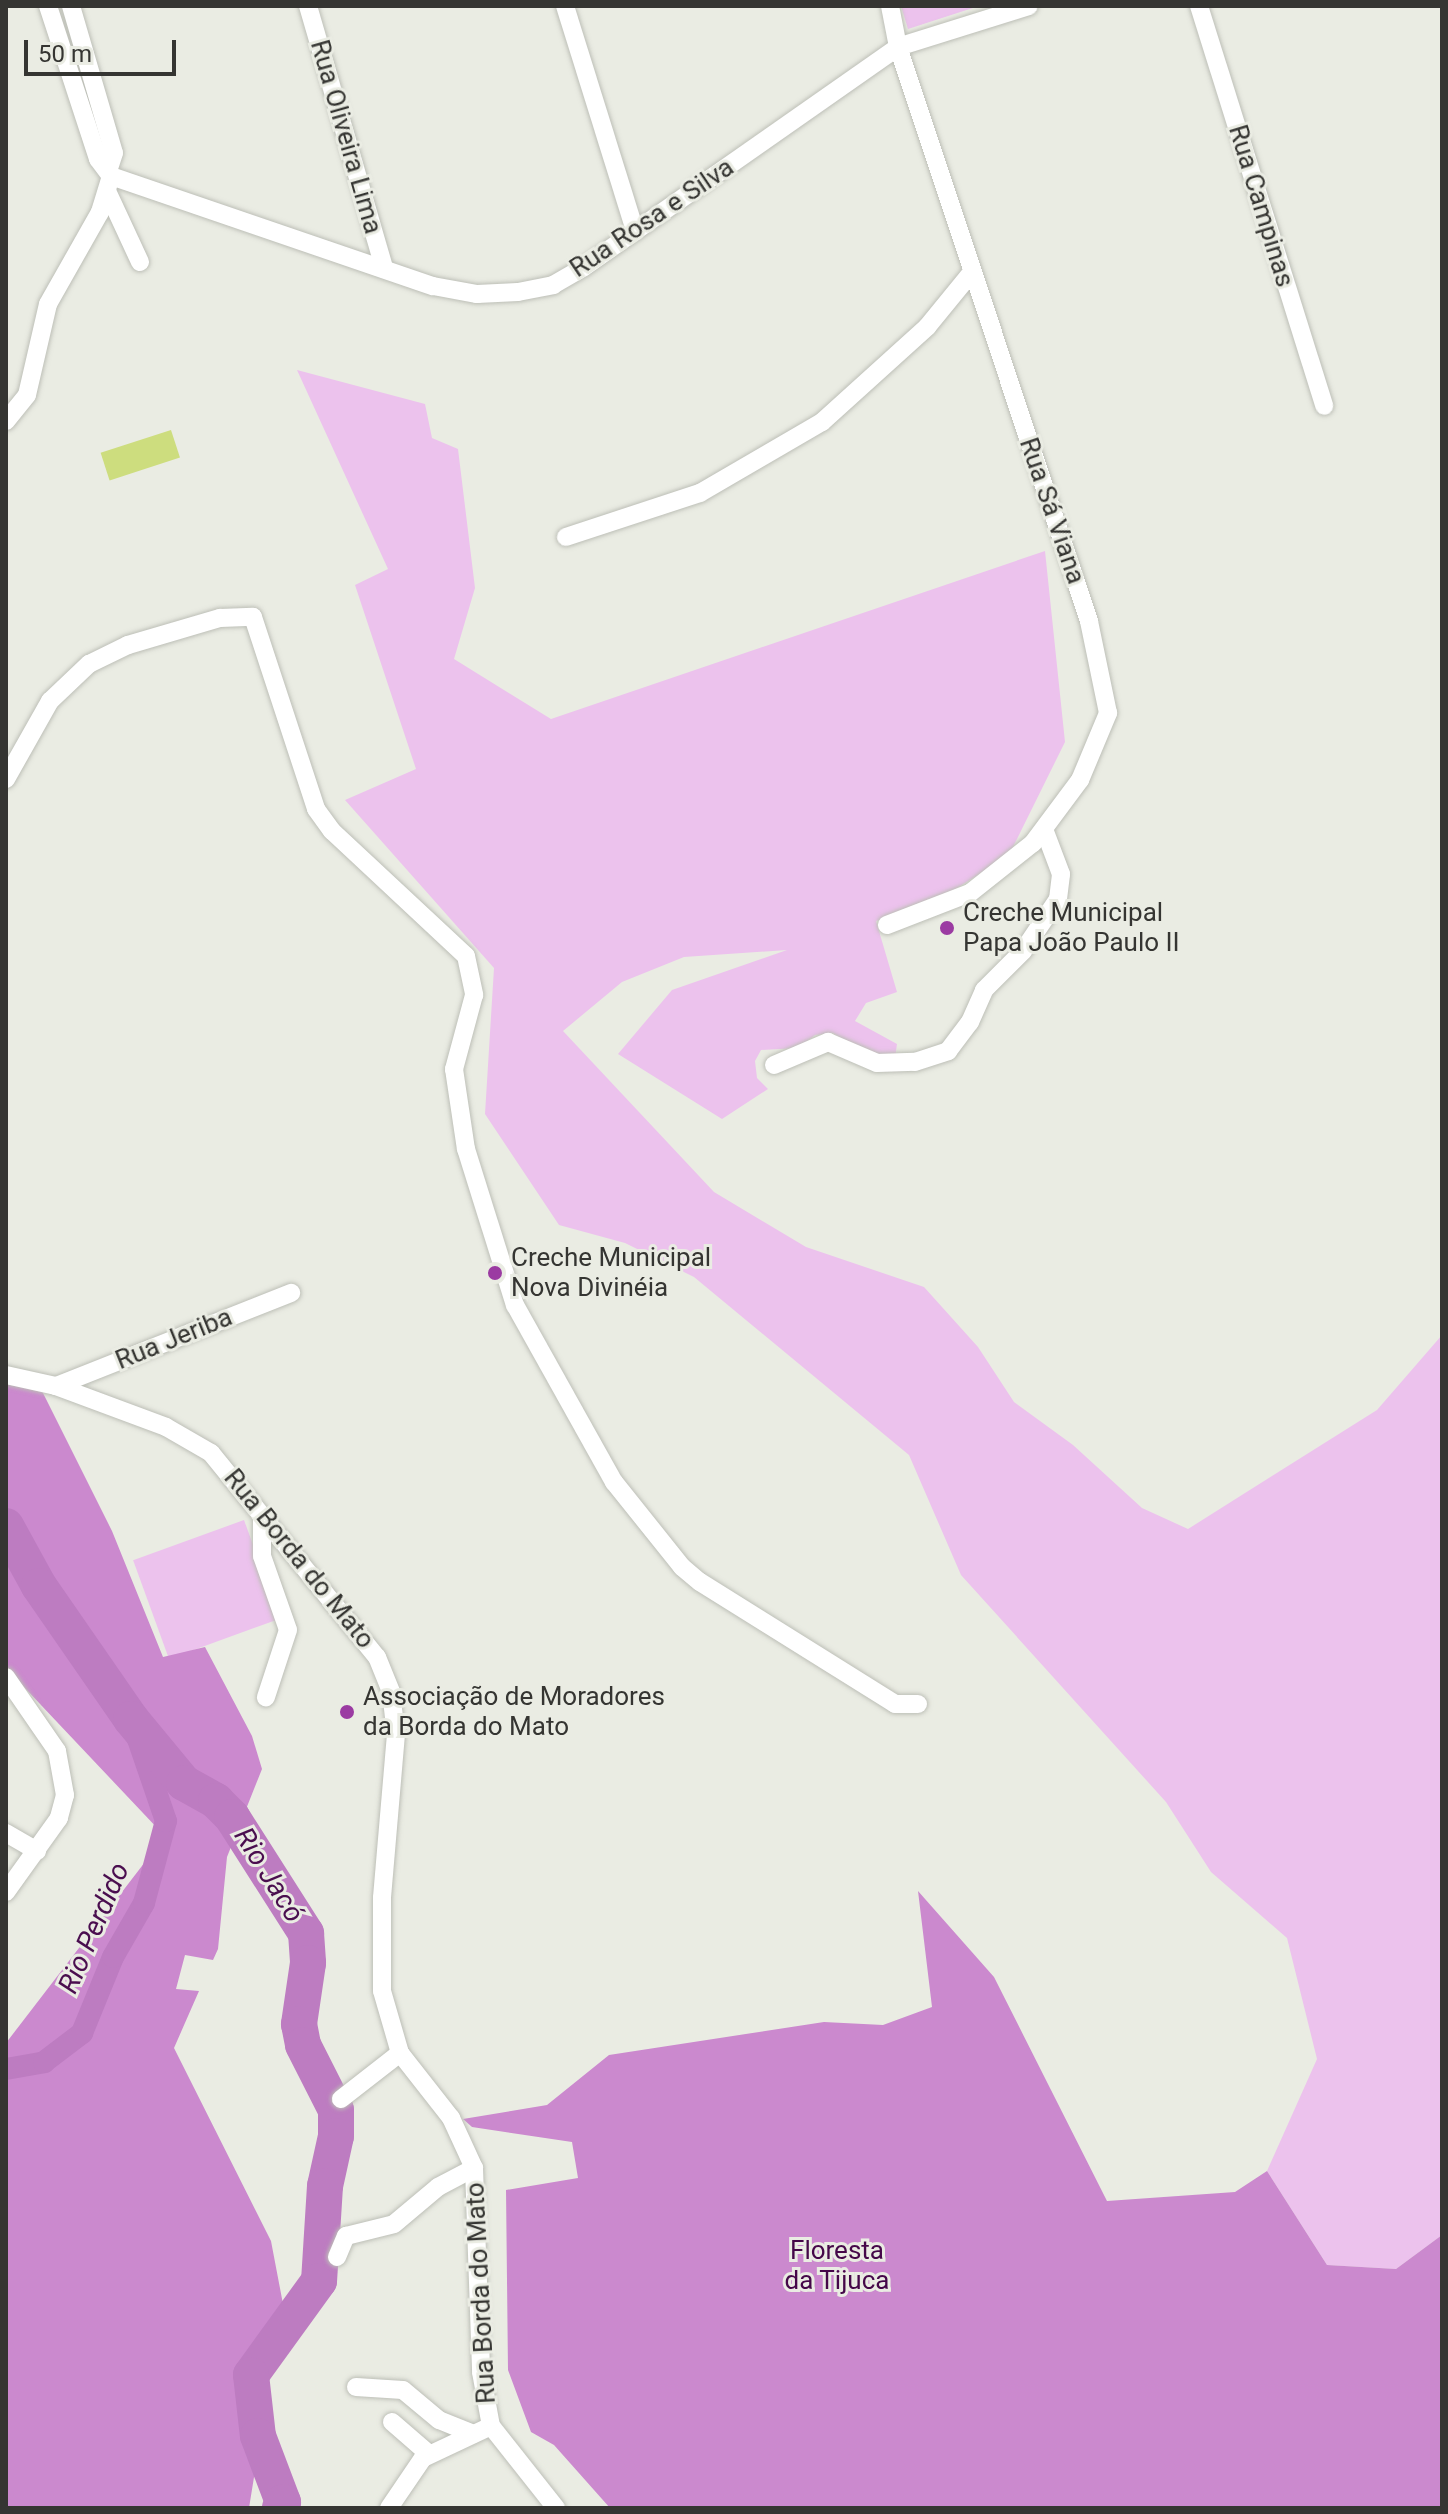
<!DOCTYPE html>
<html>
<head>
<meta charset="utf-8">
<style>
	body { margin:0 }
	#map { position:relative; width:1448px; height:2514px; overflow:hidden; background:#eaece3; font-family:Roboto,sans-serif }
	div>[style] { position:absolute }
	[style*='--x'] { left:calc(var(--x)*1px); top:calc(var(--y)*1px); width:calc(var(--w)*1px); rotate:calc(var(--a)*1deg) }
	.green>* { inset:0; background:#ecc2ed; transform-origin:0 0 }
	.forest>* { inset:0; background:#cb89ce }
	.canal>* { height:22px; margin:-11px; padding:0 11px; transform-origin:11px; border-radius:11px; background:#bd7cc1 }
	.river>* { height:36px; margin:-18px; padding:0 18px; transform-origin:18px; border-radius:18px; background:#bd7cc1 }
	.building>* { inset:0; background:#cddd7e; transform-origin:0 0 }
	.roads { filter:drop-shadow(0 0 2px #bdbfb7) drop-shadow(0 0 2px #bdbfb7) }
	.street>* { height:18px; margin:-9px; padding:0 9px; transform-origin:9px; border-radius:9px; background:#fff }
	.dots>* { width:22px; height:22px; translate:-50% -50%; box-sizing:border-box; border:4px solid #eaece3; border-radius:50% }
	span { translate:-50% -50%; white-space:nowrap; text-align:center; line-height:1.15; -webkit-text-stroke:6px #eaece3; paint-order:stroke }
	.street-label { font-size:26px; color:#353532 }
	.poi-label { font-size:26px; color:#353532 }
	.left { translate:0 -50%; text-align:left }
	.park-label { font-size:26px; color:#450749 }
	.water-label { font-size:28px; color:#4a0e4f; font-style:italic }
	.frame { position:absolute; inset:0; border:8px solid #353532; pointer-events:none }
	.scale { position:absolute; left:24px; top:40px; width:152px; height:36px; box-sizing:border-box; border:4px solid #353532; border-top:0; padding-left:10px; font-size:24px; line-height:28px; white-space:nowrap; color:#353532; -webkit-text-stroke:6px #eaece3; paint-order:stroke }
</style>
</head>
<body>
<div id="map">
	<div class="green">
		<div style="clip-path:polygon(901px 6px,979px 6px,908px 29px)"></div>
		<div style="clip-path:polygon(297px 370px,425px 404px,432px 438px,458px 449px,475px 588px,454px 659px,551px 719px,1045px 551px,1065px 742px,1009px 855px,946px 895px,876px 921px,897px 992px,866px 1003px,855px 1021px,897px 1044px,895px 1058px,858px 1049px,833px 1033px,815px 1035px,798px 1048px,761px 1050px,755px 1061px,757px 1078px,768px 1089px,722px 1119px,618px 1054px,672px 990px,787px 950px,684px 957px,622px 982px,563px 1031px,714px 1192px,806px 1247px,924px 1287px,978px 1347px,1014px 1402px,1073px 1445px,1142px 1508px,1188px 1529px,1377px 1410px,1442px 1335px,1442px 2235px,1396px 2269px,1327px 2265px,1267px 2171px,1317px 2059px,1287px 1938px,1211px 1872px,1166px 1802px,961px 1575px,909px 1455px,694px 1277px,625px 1243px,559px 1225px,485px 1114px,494px 968px,345px 800px,416px 769px,355px 585px,388px 569px)"></div>
		<div style="left:244px;top:1520px;width:105px;height:118px;rotate:70deg"></div>
	</div>
	<div class="forest">
		<div style="clip-path:polygon(6px 1384px,42px 1391px,112px 1531px,163px 1657px,205px 1647px,252px 1736px,262px 1769px,227px 1857px,218px 1949px,213px 1960px,185px 1955px,176px 1989px,199px 1991px,174px 2048px,271px 2241px,283px 2304px,252px 2377px,255px 2471px,249px 2508px,6px 2508px,6px 2043px,145px 1862px,160px 1831px,6px 1668px)"></div>
		<div style="clip-path:polygon(918px 1891px,994px 1977px,1107px 2201px,1235px 2192px,1267px 2171px,1327px 2265px,1396px 2269px,1442px 2235px,1442px 2508px,610px 2508px,554px 2445px,531px 2432px,508px 2370px,506px 2190px,578px 2178px,572px 2142px,472px 2127px,463px 2119px,547px 2105px,609px 2055px,824px 2022px,883px 2025px,932px 2007px)"></div>
	</div>
	<div class="canal">
		<div style="--x:6;--y:2069;--w:39;--a:-10"></div>
		<div style="--x:44;--y:2062;--w:48;--a:-37.3"></div>
		<div style="--x:82;--y:2033;--w:82;--a:-67.8"></div>
		<div style="--x:113;--y:1957;--w:62;--a:-60.1"></div>
		<div style="--x:144;--y:1903;--w:85;--a:-75"></div>
		<div style="--x:166;--y:1821;--w:108;--a:-108.9"></div>
	</div>
	<div class="river">
		<div style="--x:6;--y:1526;--w:68;--a:61.2"></div>
		<div style="--x:39;--y:1586;--w:162;--a:55.3"></div>
		<div style="--x:131;--y:1719;--w:83;--a:50.4"></div>
		<div style="--x:184;--y:1783;--w:37;--a:29"></div>
		<div style="--x:216;--y:1801;--w:23;--a:45"></div>
		<div style="--x:232;--y:1817;--w:138;--a:57.5"></div>
		<div style="--x:306;--y:1933;--w:30;--a:86"></div>
		<div style="--x:308;--y:1963;--w:62;--a:98.4"></div>
		<div style="--x:299;--y:2024;--w:21;--a:79"></div>
		<div style="--x:303;--y:2045;--w:73;--a:63.1"></div>
		<div style="--x:336;--y:2110;--w:26;--a:90"></div>
		<div style="--x:336;--y:2136;--w:51;--a:102.4"></div>
		<div style="--x:325;--y:2186;--w:95;--a:93.6"></div>
		<div style="--x:319;--y:2281;--w:116;--a:125.9"></div>
		<div style="--x:251;--y:2375;--w:61;--a:83.5"></div>
		<div style="--x:258;--y:2436;--w:71;--a:69.3"></div>
		<div style="--x:283;--y:2502;--w:7;--a:117"></div>
	</div>
	<div class="building">
		<div style="left:171px;top:430px;width:29px;height:74px;rotate:72deg"></div>
	</div>
	<div class="roads">
		<div class="street">
			<div style="--x:48;--y:6;--w:161;--a:71.9"></div>
			<div style="--x:98;--y:159;--w:21;--a:53"></div>
			<div style="--x:71;--y:6;--w:153;--a:73.7"></div>
			<div style="--x:114;--y:153;--w:19;--a:108"></div>
			<div style="--x:308;--y:6;--w:273;--a:73.8"></div>
			<div style="--x:565;--y:6;--w:236;--a:72.7"></div>
			<div style="--x:1199;--y:6;--w:419;--a:72.6"></div>
			<div style="--x:111;--y:176;--w:340;--a:18.9"></div>
			<div style="--x:433;--y:286;--w:45;--a:10.3"></div>
			<div style="--x:477;--y:294;--w:41;--a:-2.8"></div>
			<div style="--x:518;--y:292;--w:36;--a:-11"></div>
			<div style="--x:553;--y:285;--w:36;--a:-30"></div>
			<div style="--x:584;--y:267;--w:383;--a:-35"></div>
			<div style="--x:898;--y:47;--w:137;--a:-17.4"></div>
			<div style="--x:108;--y:193;--w:76;--a:65.1"></div>
			<div style="--x:6;--y:421;--w:33;--a:-51"></div>
			<div style="--x:27;--y:395;--w:93;--a:-77"></div>
			<div style="--x:48;--y:304;--w:106;--a:-60.5"></div>
			<div style="--x:100;--y:212;--w:38;--a:-73"></div>
			<div style="--x:566;--y:537;--w:141;--a:-18.2"></div>
			<div style="--x:700;--y:493;--w:141;--a:-30.2"></div>
			<div style="--x:822;--y:422;--w:142;--a:-42.1"></div>
			<div style="--x:927;--y:327;--w:71;--a:-50.7"></div>
			<div style="--x:6;--y:779;--w:90;--a:-60.6"></div>
			<div style="--x:50;--y:701;--w:54;--a:-43.5"></div>
			<div style="--x:89;--y:664;--w:43;--a:-26"></div>
			<div style="--x:128;--y:645;--w:96;--a:-16.4"></div>
			<div style="--x:220;--y:618;--w:33;--a:-2"></div>
			<div style="--x:253;--y:617;--w:202;--a:71.8"></div>
			<div style="--x:316;--y:809;--w:27;--a:54"></div>
			<div style="--x:332;--y:831;--w:183;--a:43"></div>
			<div style="--x:466;--y:956;--w:40;--a:78"></div>
			<div style="--x:474;--y:995;--w:77;--a:105.1"></div>
			<div style="--x:454;--y:1069;--w:81;--a:81.5"></div>
			<div style="--x:466;--y:1149;--w:164;--a:72.6"></div>
			<div style="--x:515;--y:1305;--w:203;--a:60.8"></div>
			<div style="--x:614;--y:1482;--w:109;--a:51.3"></div>
			<div style="--x:682;--y:1567;--w:23;--a:40"></div>
			<div style="--x:700;--y:1582;--w:230;--a:32"></div>
			<div style="--x:895;--y:1704;--w:23;--a:0"></div>
			<div style="--x:887;--y:925;--w:89;--a:-21.1"></div>
			<div style="--x:970;--y:893;--w:80;--a:-38.4"></div>
			<div style="--x:1033;--y:843;--w:79;--a:-53.3"></div>
			<div style="--x:1080;--y:780;--w:73;--a:-67.3"></div>
			<div style="--x:1108;--y:713;--w:94;--a:-101.7"></div>
			<div style="--x:1089;--y:621;--w:605;--a:-108.4"></div>
			<div style="--x:898;--y:47;--w:42;--a:-101"></div>
			<div style="--x:774;--y:1065;--w:59;--a:-23.1"></div>
			<div style="--x:828;--y:1042;--w:53;--a:23.2"></div>
			<div style="--x:877;--y:1063;--w:38;--a:-2"></div>
			<div style="--x:915;--y:1062;--w:35;--a:-18"></div>
			<div style="--x:948;--y:1051;--w:36;--a:-53"></div>
			<div style="--x:970;--y:1022;--w:35;--a:-66"></div>
			<div style="--x:984;--y:990;--w:55;--a:-45"></div>
			<div style="--x:1023;--y:951;--w:63;--a:-56.1"></div>
			<div style="--x:1058;--y:899;--w:25;--a:-83"></div>
			<div style="--x:1061;--y:874;--w:48;--a:-110.7"></div>
			<div style="--x:6;--y:1375;--w:51;--a:12.4"></div>
			<div style="--x:56;--y:1386;--w:117;--a:20.4"></div>
			<div style="--x:166;--y:1427;--w:52;--a:30"></div>
			<div style="--x:211;--y:1453;--w:263;--a:50.9"></div>
			<div style="--x:377;--y:1657;--w:38;--a:68"></div>
			<div style="--x:391;--y:1692;--w:42;--a:83.2"></div>
			<div style="--x:396;--y:1734;--w:165;--a:94.9"></div>
			<div style="--x:382;--y:1898;--w:93;--a:90"></div>
			<div style="--x:382;--y:1991;--w:65;--a:73.8"></div>
			<div style="--x:400;--y:2053;--w:83;--a:51.9"></div>
			<div style="--x:451;--y:2118;--w:55;--a:65.3"></div>
			<div style="--x:474;--y:2168;--w:204;--a:88"></div>
			<div style="--x:481;--y:2372;--w:55;--a:79.5"></div>
			<div style="--x:491;--y:2426;--w:105;--a:51.6"></div>
			<div style="--x:56;--y:1386;--w:253;--a:-21.6"></div>
			<div style="--x:262;--y:1520;--w:36;--a:90"></div>
			<div style="--x:262;--y:1556;--w:78;--a:70.6"></div>
			<div style="--x:288;--y:1630;--w:71;--a:108.2"></div>
			<div style="--x:6;--y:1677;--w:90;--a:55.4"></div>
			<div style="--x:57;--y:1751;--w:45;--a:79.7"></div>
			<div style="--x:65;--y:1795;--w:24;--a:105"></div>
			<div style="--x:59;--y:1818;--w:91;--a:125.6"></div>
			<div style="--x:6;--y:1833;--w:36;--a:30"></div>
			<div style="--x:341;--y:2099;--w:75;--a:-37.9"></div>
			<div style="--x:337;--y:2257;--w:23;--a:-67"></div>
			<div style="--x:346;--y:2236;--w:49;--a:-14"></div>
			<div style="--x:394;--y:2224;--w:57;--a:-40.1"></div>
			<div style="--x:438;--y:2187;--w:41;--a:-27.8"></div>
			<div style="--x:356;--y:2387;--w:47;--a:3.7"></div>
			<div style="--x:403;--y:2390;--w:47;--a:39.8"></div>
			<div style="--x:439;--y:2420;--w:37;--a:22"></div>
			<div style="--x:392;--y:2422;--w:49;--a:40.9"></div>
			<div style="--x:389;--y:2508;--w:60;--a:-55.8"></div>
			<div style="--x:423;--y:2458;--w:75;--a:-25.2"></div>
		</div>
	</div>
	<div class="dots">
		<div style="left:947px;top:928px;background:#9b3ba2"></div>
		<div style="left:495px;top:1273px;background:#9b3ba2"></div>
		<div style="left:347px;top:1712px;background:#9b3ba2"></div>
	</div>
	<div class="street-label">
		<span style="left:346px;top:137px;rotate:74deg">Rua Oliveira Lima</span>
		<span style="left:1261px;top:206px;rotate:73deg">Rua Campinas</span>
		<span style="left:652px;top:218px;rotate:-34deg">Rua Rosa e Silva</span>
		<span style="left:1052px;top:511px;rotate:71deg">Rua Sá Viana</span>
		<span style="left:174px;top:1339px;rotate:-22deg">Rua Jeriba</span>
		<span style="left:299px;top:1559px;rotate:51deg">Rua Borda do Mato</span>
		<span style="left:481px;top:2293px;rotate:-93deg">Rua Borda do Mato</span>
	</div>
	<div class="poi-label">
		<span class="left" style="left:963px;top:928px">Creche Municipal<br>Papa João Paulo II</span>
		<span class="left" style="left:511px;top:1273px">Creche Municipal<br>Nova Divinéia</span>
		<span class="left" style="left:363px;top:1712px">Associação de Moradores<br>da Borda do Mato</span>
	</div>
	<div class="park-label">
		<span style="left:837px;top:2266px">Floresta<br>da Tijuca</span>
	</div>
	<div class="water-label">
		<span style="left:269px;top:1875px;rotate:58deg">Rio Jacó</span>
		<span style="left:94px;top:1928px;rotate:-67deg">Rio Perdido</span>
	</div>
	<div class="frame"></div>
	<div class="scale">50 m</div>
</div>
</body>
</html>
